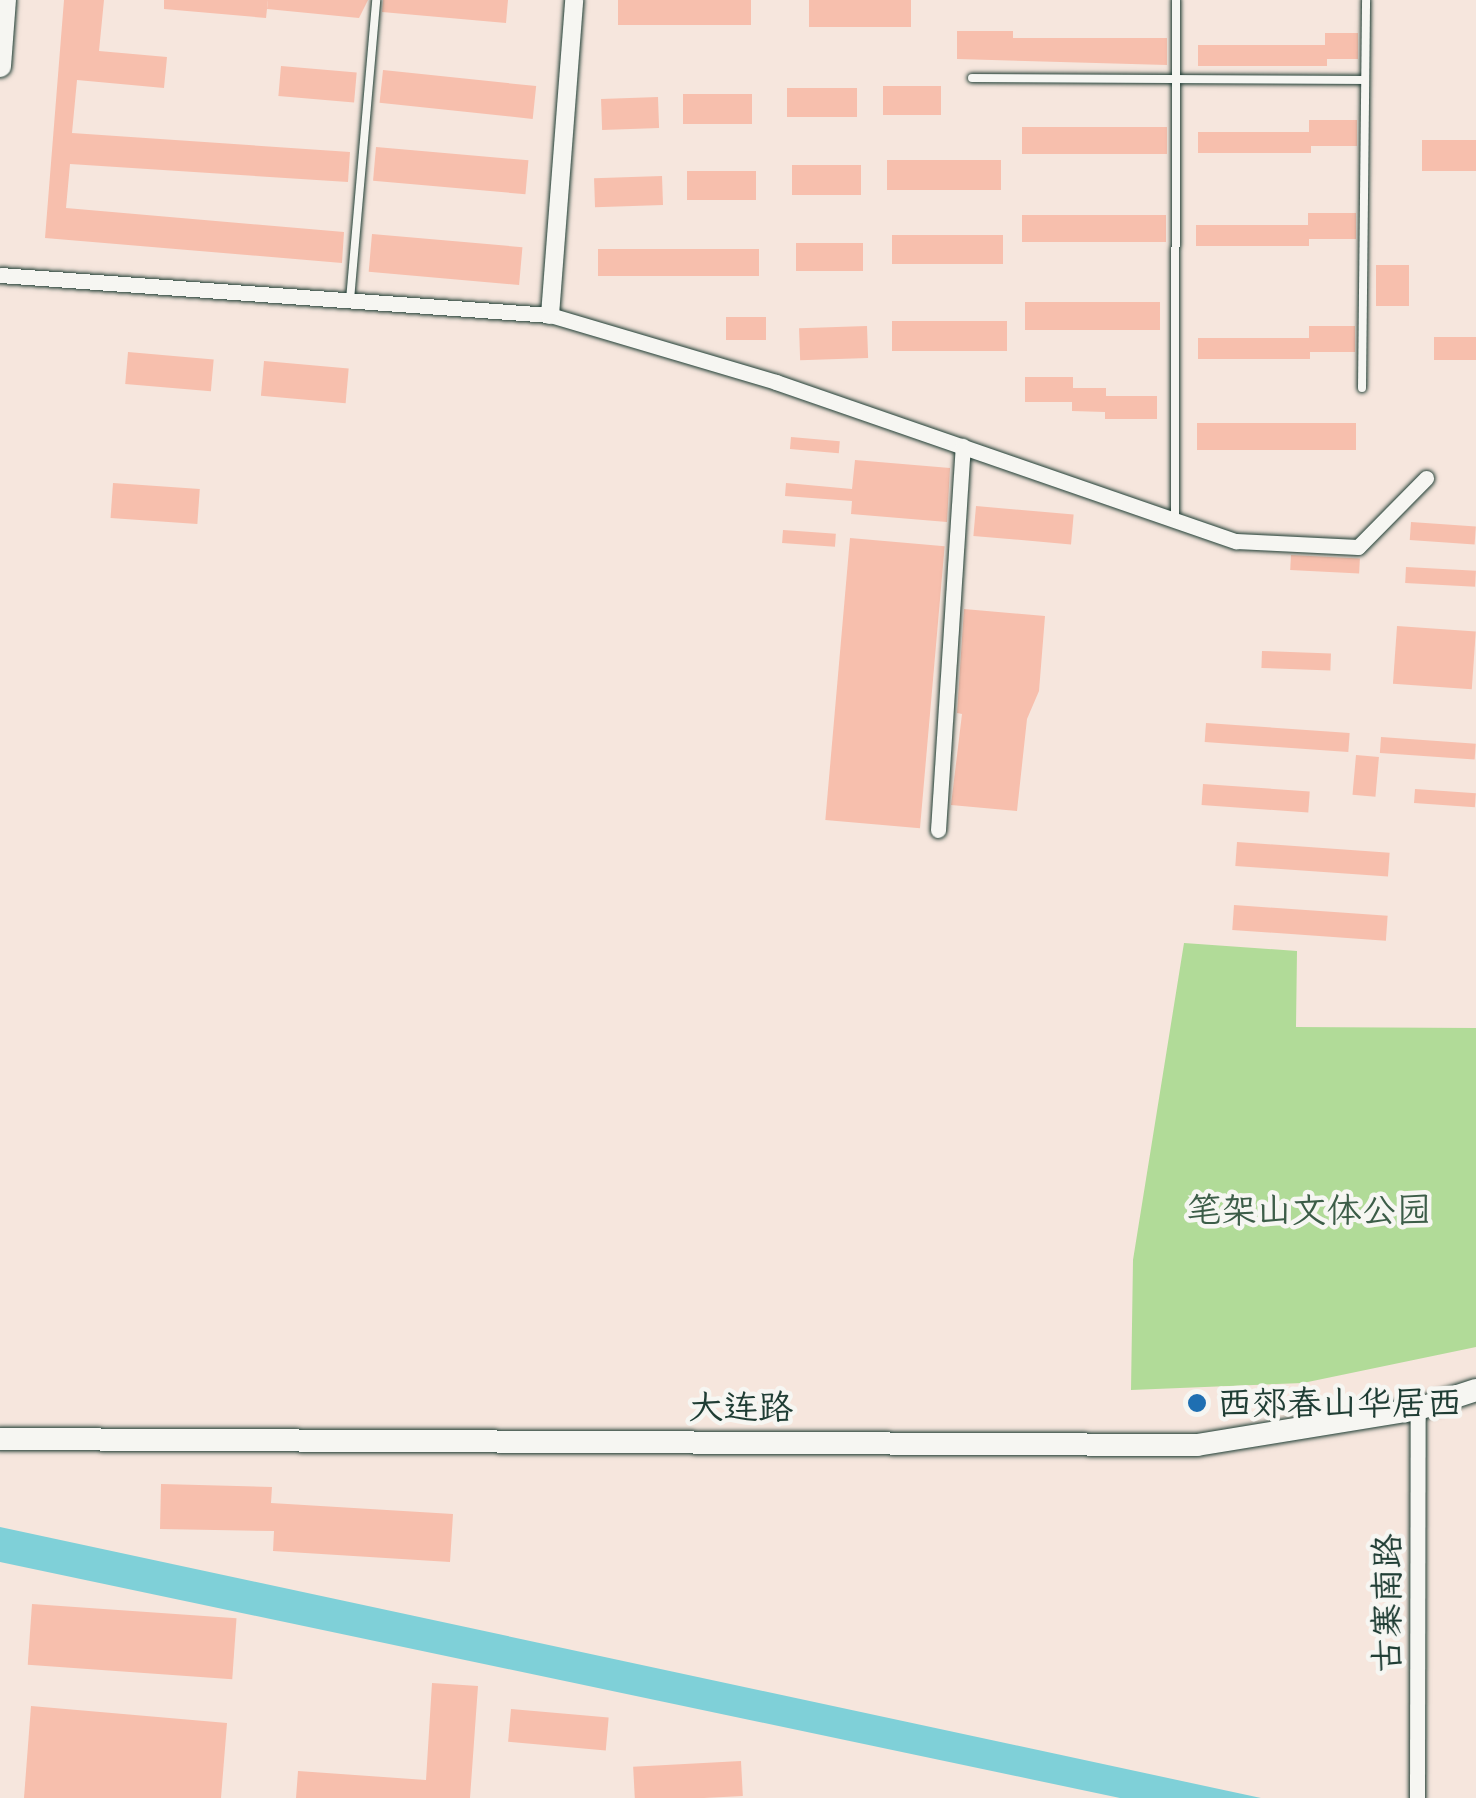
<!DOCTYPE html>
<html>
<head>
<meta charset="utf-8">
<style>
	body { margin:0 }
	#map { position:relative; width:1476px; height:1798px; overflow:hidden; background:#f6e6dd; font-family:"Shantell Sans","LXGW WenKai TC",sans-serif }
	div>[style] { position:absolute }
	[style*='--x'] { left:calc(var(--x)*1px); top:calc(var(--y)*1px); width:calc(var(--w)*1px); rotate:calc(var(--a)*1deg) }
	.green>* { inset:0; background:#b1db98 }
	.water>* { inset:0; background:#7fd0d8 }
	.building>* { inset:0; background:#f7bfad; transform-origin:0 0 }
	.roads { filter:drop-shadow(0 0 2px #1f3d34) drop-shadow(0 0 2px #1f3d34) }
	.service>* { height:8px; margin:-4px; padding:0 4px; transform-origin:4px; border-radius:4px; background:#f6f6f2 }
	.minor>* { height:15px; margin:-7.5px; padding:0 7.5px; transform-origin:7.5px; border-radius:7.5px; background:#f6f6f2 }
	.tertiary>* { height:18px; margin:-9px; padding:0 9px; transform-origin:9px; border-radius:9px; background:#f6f6f2 }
	.primary>* { height:22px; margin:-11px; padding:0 11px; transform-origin:11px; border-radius:11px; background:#f6f6f2 }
	.dots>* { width:28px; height:28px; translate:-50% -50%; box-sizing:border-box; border:5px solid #f6f6f2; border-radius:50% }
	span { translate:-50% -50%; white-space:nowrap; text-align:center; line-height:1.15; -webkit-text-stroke:9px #f6f6f2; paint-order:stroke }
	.park-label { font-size:35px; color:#3c5d48 }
	.poi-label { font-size:35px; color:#1f3d34 }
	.left { translate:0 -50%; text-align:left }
	.street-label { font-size:35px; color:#1f3d34 }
</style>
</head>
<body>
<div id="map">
	<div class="green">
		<div style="clip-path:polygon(1184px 943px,1297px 951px,1296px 1027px,1476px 1028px,1476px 1347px,1303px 1383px,1131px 1390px,1133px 1260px)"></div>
	</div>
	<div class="water">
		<div style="clip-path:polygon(0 1527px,1261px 1798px,1120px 1798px,0 1562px)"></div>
	</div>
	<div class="building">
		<div style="clip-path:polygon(64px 0,104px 0,99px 51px,167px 57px,164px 88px,77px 80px,72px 133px,350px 152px,348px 182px,70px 164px,66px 208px,344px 232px,342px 263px,45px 238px)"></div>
		<div style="clip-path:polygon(164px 0,268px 0,266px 18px,164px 9px)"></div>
		<div style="clip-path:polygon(268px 0,368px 0,359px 18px,267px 9px)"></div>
		<div style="clip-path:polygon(383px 0,508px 0,506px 23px,382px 12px)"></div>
		<div style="left:618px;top:0;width:133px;height:25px"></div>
		<div style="left:809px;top:0;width:102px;height:27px"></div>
		<div style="clip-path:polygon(957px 31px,1013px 31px,1013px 38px,1167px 38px,1167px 65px,957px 59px)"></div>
		<div style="clip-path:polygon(1325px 33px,1358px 33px,1358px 59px,1327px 59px,1327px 66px,1198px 66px,1198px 45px,1325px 45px)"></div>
		<div style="left:281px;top:66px;width:76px;height:30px;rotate:5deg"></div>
		<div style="left:383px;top:70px;width:154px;height:33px;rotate:6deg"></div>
		<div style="left:883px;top:86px;width:58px;height:29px"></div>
		<div style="left:857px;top:88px;width:29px;height:70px;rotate:90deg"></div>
		<div style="left:752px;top:94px;width:30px;height:69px;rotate:90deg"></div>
		<div style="left:658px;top:97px;width:31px;height:57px;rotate:88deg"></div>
		<div style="clip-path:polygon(1309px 120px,1357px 120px,1357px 146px,1311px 146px,1311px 153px,1198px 153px,1198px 132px,1309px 132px)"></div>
		<div style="left:1022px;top:127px;width:145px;height:27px"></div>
		<div style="left:1422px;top:140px;width:54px;height:31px"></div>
		<div style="left:376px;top:147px;width:153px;height:34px;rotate:5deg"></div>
		<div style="left:1001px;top:160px;width:30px;height:114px;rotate:90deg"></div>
		<div style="left:861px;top:165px;width:30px;height:69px;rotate:90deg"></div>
		<div style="left:756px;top:171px;width:29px;height:69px;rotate:90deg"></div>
		<div style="left:662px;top:176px;width:29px;height:68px;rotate:88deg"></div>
		<div style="clip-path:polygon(1308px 213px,1356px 213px,1356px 239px,1309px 239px,1309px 246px,1196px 246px,1196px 225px,1308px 225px)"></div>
		<div style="left:1022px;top:215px;width:144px;height:27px"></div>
		<div style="left:372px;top:234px;width:151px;height:38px;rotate:5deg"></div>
		<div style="left:1003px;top:235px;width:29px;height:111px;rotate:90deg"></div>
		<div style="left:863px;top:243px;width:28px;height:67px;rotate:90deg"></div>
		<div style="left:759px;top:249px;width:27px;height:161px;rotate:90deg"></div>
		<div style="left:1376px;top:265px;width:33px;height:41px"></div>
		<div style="left:1025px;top:302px;width:135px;height:28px"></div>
		<div style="left:766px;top:317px;width:23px;height:40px;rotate:90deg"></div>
		<div style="left:1007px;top:321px;width:30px;height:115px;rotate:90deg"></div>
		<div style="left:867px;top:326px;width:32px;height:68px;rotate:88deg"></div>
		<div style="clip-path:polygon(1309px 326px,1355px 326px,1355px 352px,1310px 352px,1310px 359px,1198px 359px,1198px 338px,1309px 338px)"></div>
		<div style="left:1434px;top:337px;width:42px;height:23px"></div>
		<div style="left:128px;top:352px;width:86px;height:32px;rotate:5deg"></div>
		<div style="left:264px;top:361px;width:85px;height:35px;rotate:5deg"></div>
		<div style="clip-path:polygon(1025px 377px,1073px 377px,1073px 388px,1106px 388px,1106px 396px,1157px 396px,1157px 419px,1105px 419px,1105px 412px,1072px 411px,1072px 402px,1025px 402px)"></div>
		<div style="left:1356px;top:423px;width:27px;height:159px;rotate:90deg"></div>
		<div style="left:791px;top:437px;width:49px;height:12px;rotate:5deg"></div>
		<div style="clip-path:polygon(855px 460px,950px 468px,947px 522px,851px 514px,852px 501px,785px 496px,786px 483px,852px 489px)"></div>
		<div style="left:113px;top:483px;width:87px;height:35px;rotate:4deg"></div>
		<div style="left:976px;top:506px;width:98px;height:30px;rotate:5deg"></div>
		<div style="left:1411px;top:522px;width:65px;height:18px;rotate:4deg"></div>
		<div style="left:783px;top:530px;width:53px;height:13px;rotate:4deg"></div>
		<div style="left:850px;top:538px;width:95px;height:283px;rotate:5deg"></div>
		<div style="left:1291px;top:555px;width:69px;height:15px;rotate:3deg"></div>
		<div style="left:1406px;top:567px;width:70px;height:16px;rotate:3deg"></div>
		<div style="clip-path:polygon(964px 609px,1045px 616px,1039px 691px,1027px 719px,1017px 811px,951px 805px,962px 714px,957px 713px)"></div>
		<div style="left:1397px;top:626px;width:79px;height:58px;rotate:4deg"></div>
		<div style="left:1262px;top:651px;width:69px;height:17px;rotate:2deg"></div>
		<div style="left:1206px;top:723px;width:144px;height:19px;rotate:4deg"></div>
		<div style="left:1381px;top:737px;width:95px;height:16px;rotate:4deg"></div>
		<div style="left:1356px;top:755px;width:23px;height:40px;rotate:5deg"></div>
		<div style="left:1203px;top:784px;width:107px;height:21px;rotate:4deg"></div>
		<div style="left:1415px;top:789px;width:61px;height:14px;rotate:4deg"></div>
		<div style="left:1237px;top:842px;width:153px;height:24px;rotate:4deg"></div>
		<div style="left:1234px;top:905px;width:154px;height:25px;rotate:4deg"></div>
		<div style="clip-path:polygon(161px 1484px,272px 1487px,271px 1503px,453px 1514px,450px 1562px,273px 1551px,274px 1531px,160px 1529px)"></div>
		<div style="left:32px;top:1604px;width:205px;height:61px;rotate:4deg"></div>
		<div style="clip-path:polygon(432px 1683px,478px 1686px,470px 1798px,296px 1798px,298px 1771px,426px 1780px)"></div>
		<div style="clip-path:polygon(31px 1706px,227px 1723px,221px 1798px,24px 1798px)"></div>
		<div style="left:511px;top:1709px;width:98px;height:33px;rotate:5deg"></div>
		<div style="left:741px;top:1761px;width:35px;height:108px;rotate:87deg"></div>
	</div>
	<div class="roads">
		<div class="service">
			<div style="--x:972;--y:78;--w:393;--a:0.3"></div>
			<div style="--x:350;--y:300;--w:301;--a:-85"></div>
			<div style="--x:1362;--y:388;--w:388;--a:-89.4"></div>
			<div style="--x:1175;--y:518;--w:518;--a:-89.89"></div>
		</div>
		<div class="minor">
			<div style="--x:0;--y:275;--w:551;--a:4.16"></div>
			<div style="--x:550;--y:315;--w:236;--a:16.5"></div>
			<div style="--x:776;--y:382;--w:487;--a:19.1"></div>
			<div style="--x:1236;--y:541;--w:122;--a:2.8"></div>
			<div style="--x:1358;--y:547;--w:97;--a:-45.4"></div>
			<div style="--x:938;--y:830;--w:385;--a:-86.3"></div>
			<div style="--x:1417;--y:1798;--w:389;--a:-89.9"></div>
		</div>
		<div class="tertiary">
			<div style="--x:550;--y:315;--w:316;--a:-85.6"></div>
		</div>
		<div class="primary">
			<div style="--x:0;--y:66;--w:66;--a:-85.7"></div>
			<div style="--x:0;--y:1439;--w:1197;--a:0.29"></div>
			<div style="--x:1197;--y:1445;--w:224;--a:-9.3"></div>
			<div style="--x:1418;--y:1409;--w:61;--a:-18.1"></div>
		</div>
	</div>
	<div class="dots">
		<div style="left:1197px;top:1403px;background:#1f6fb2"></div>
	</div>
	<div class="park-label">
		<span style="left:1309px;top:1210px">笔架山文体公园</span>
	</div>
	<div class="poi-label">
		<span class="left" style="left:1217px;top:1403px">西郊春山华居西</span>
	</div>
	<div class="street-label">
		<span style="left:741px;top:1407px">大连路</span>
		<span style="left:1387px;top:1603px;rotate:-90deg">古寨南路</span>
	</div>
</div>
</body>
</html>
